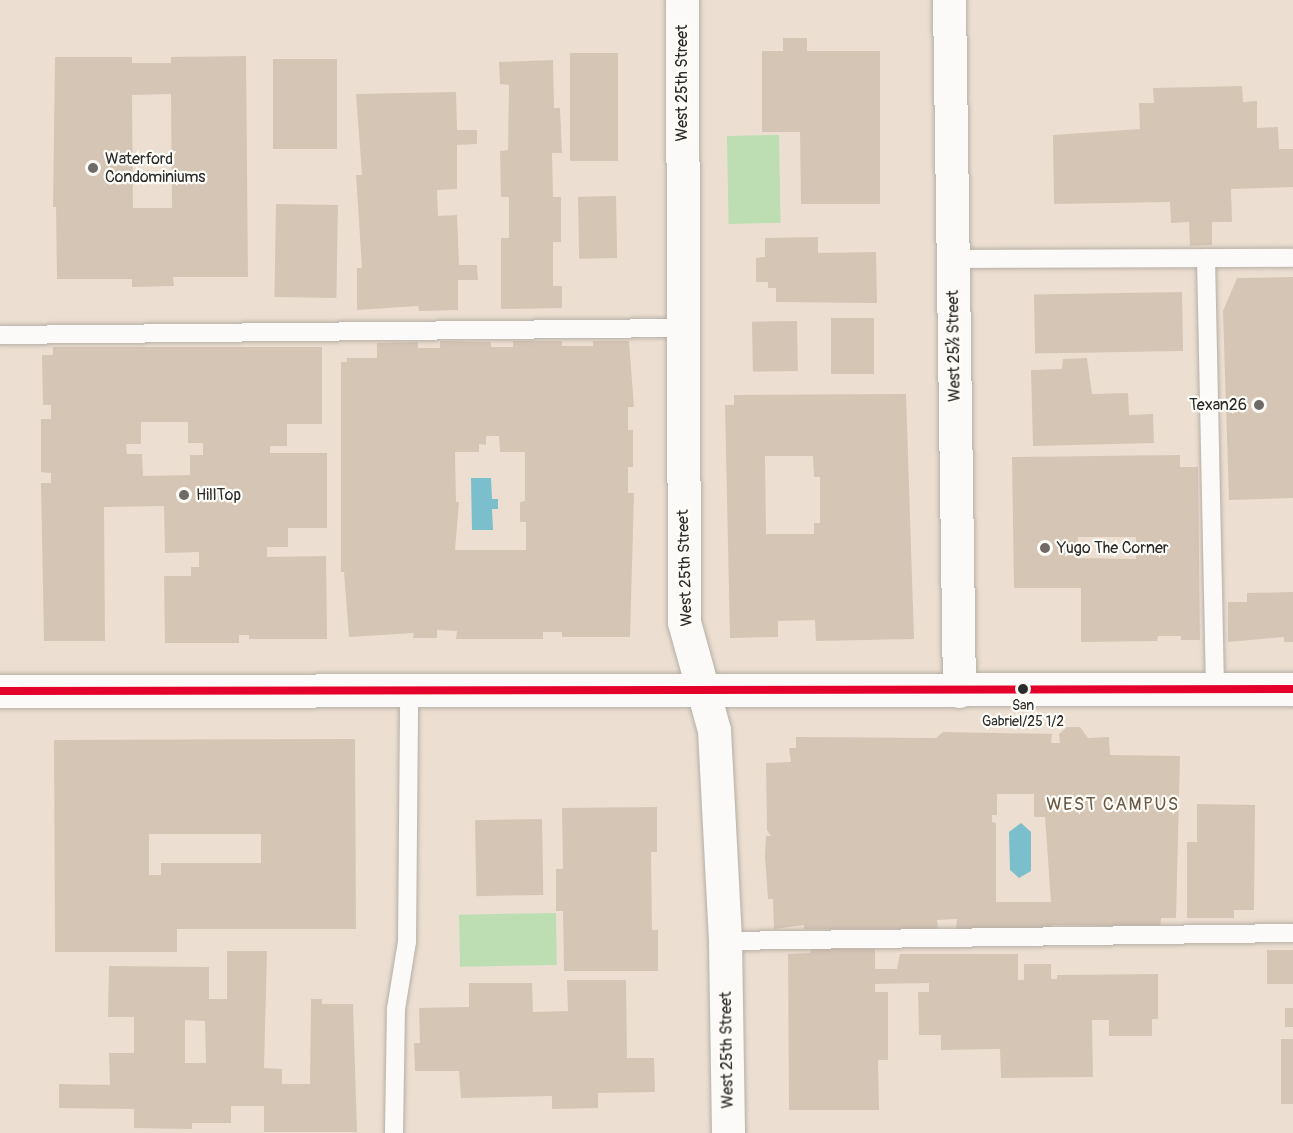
<!DOCTYPE html>
<html>
<head>
<meta charset="utf-8">
<style>
	body { margin:0 }
	#map { position:relative; width:1293px; height:1133px; overflow:hidden; background:#ecdfd2; font-family:Pangolin,sans-serif }
	div>[style] { position:absolute }
	[style*='--x'] { left:calc(var(--x)*1px); top:calc(var(--y)*1px); width:calc(var(--w)*1px); rotate:calc(var(--a)*1deg) }
	.green>* { inset:0; background:#bddeb2; transform-origin:0 0 }
	.water>* { inset:0; background:#7bbecc }
	.building>* { inset:0; background:#d5c5b5; transform-origin:0 0 }
	.roads { filter:drop-shadow(0 0 2px #b6aea5) drop-shadow(0 0 2px #b6aea5) }
	.service>* { height:18px; margin:-9px; padding:0 9px; transform-origin:9px; border-radius:9px; background:#fcfaf8 }
	.minor>* { height:33px; margin:-16.5px; padding:0 16.5px; transform-origin:16.5px; border-radius:16.5px; background:#fcfaf8 }
	.bus-1>* { height:8px; margin:-4px; padding:0 4px; transform-origin:4px; border-radius:4px; background:#e4002b }
	.dots>* { width:16px; height:16px; translate:-50% -50%; box-sizing:border-box; border:3px solid #fdfcf7; border-radius:50% }
	span { translate:-50% -50%; white-space:nowrap; text-align:center; line-height:1.15; -webkit-text-stroke:4.5px #fdfcf7; paint-order:stroke }
	.bus-label { font-size:14px; color:#2b2b2b }
	.street-label { font-size:16px; color:#2b2b2b }
	.poi-label { font-size:16px; color:#2b2b2b }
	.left { translate:0 -50%; text-align:left }
	.right { translate:-100% -50%; text-align:right }
	.neighbourhood-label { font-size:18px; color:#6b5947; letter-spacing:1.5px }
</style>
</head>
<body>
<div id="map">
	<div class="green">
		<div style="left:779px;top:135px;width:88px;height:52px;rotate:89deg"></div>
		<div style="left:556px;top:913px;width:52px;height:97px;rotate:89deg"></div>
	</div>
	<div class="water">
		<div style="clip-path:polygon(471px 478px,491px 478px,492px 499px,498px 499px,498px 509px,492px 509px,493px 530px,472px 530px)"></div>
		<div style="clip-path:polygon(1021px 823px,1031px 832px,1031px 871px,1019px 878px,1010px 870px,1009px 832px)"></div>
	</div>
	<div class="building">
		<div style="clip-path:polygon(783px 38px,807px 38px,807px 51px,880px 51px,880px 204px,801px 204px,800px 132px,762px 132px,762px 51px,783px 51px)"></div>
		<div style="left:570px;top:53px;width:48px;height:108px"></div>
		<div style="clip-path:polygon(evenodd,246px 56px,248px 277px,173px 277px,174px 286px,132px 287px,132px 279px,57px 279px,56px 207px,53px 207px,55px 57px,132px 57px,132px 63px,171px 63px,171px 57px,246px 56px,171px 94px,172px 208px,133px 208px,132px 95px,171px 94px)"></div>
		<div style="left:273px;top:59px;width:64px;height:90px"></div>
		<div style="clip-path:polygon(553px 60px,554px 108px,560px 108px,562px 153px,552px 153px,553px 197px,561px 197px,561px 242px,553px 242px,553px 286px,562px 286px,562px 308px,501px 309px,501px 238px,509px 238px,509px 197px,501px 197px,500px 151px,508px 150px,509px 85px,500px 84px,499px 62px)"></div>
		<div style="clip-path:polygon(1242px 86px,1243px 102px,1257px 101px,1257px 128px,1278px 127px,1279px 149px,1293px 149px,1293px 187px,1231px 189px,1232px 222px,1212px 222px,1212px 245px,1190px 246px,1189px 222px,1171px 223px,1170px 202px,1054px 204px,1053px 135px,1140px 129px,1139px 103px,1154px 103px,1153px 88px)"></div>
		<div style="clip-path:polygon(456px 92px,457px 130px,477px 130px,477px 144px,457px 145px,457px 189px,437px 190px,438px 216px,457px 215px,459px 265px,477px 265px,478px 280px,458px 280px,458px 310px,419px 311px,418px 306px,357px 310px,357px 268px,362px 268px,356px 175px,362px 175px,356px 94px)"></div>
		<div style="left:616px;top:196px;width:62px;height:38px;rotate:89deg"></div>
		<div style="left:276px;top:204px;width:62px;height:93px;rotate:1deg"></div>
		<div style="clip-path:polygon(818px 237px,818px 253px,876px 252px,877px 303px,776px 302px,776px 288px,768px 288px,768px 282px,756px 282px,756px 258px,765px 257px,765px 238px)"></div>
		<div style="clip-path:polygon(1293px 277px,1293px 498px,1229px 500px,1223px 311px,1237px 278px)"></div>
		<div style="left:1182px;top:292px;width:59px;height:148px;rotate:89deg"></div>
		<div style="left:831px;top:318px;width:43px;height:56px"></div>
		<div style="left:797px;top:321px;width:50px;height:45px;rotate:89deg"></div>
		<div style="clip-path:polygon(evenodd,440px 341px,491px 342px,491px 347px,513px 347px,513px 341px,562px 341px,562px 346px,593px 346px,593px 341px,629px 341px,634px 407px,628px 407px,628px 430px,633px 430px,633px 467px,628px 467px,628px 493px,634px 493px,630px 637px,562px 637px,562px 632px,543px 632px,543px 639px,456px 639px,457px 631px,437px 630px,437px 638px,413px 638px,414px 633px,349px 637px,344px 572px,341px 572px,341px 362px,347px 362px,347px 358px,377px 358px,377px 343px,418px 342px,418px 348px,440px 348px,440px 341px,486px 436px,499px 436px,500px 452px,525px 452px,525px 501px,520px 502px,520px 522px,526px 522px,526px 550px,455px 550px,459px 502px,456px 502px,455px 452px,479px 452px,479px 444px,486px 445px,486px 436px)"></div>
		<div style="clip-path:polygon(evenodd,53px 347px,322px 347px,322px 424px,287px 424px,287px 446px,270px 446px,270px 453px,327px 453px,327px 528px,288px 528px,288px 547px,267px 547px,267px 557px,326px 556px,327px 639px,249px 639px,249px 635px,239px 635px,239px 643px,165px 643px,164px 576px,191px 576px,191px 567px,199px 567px,199px 552px,165px 553px,164px 506px,104px 507px,105px 641px,44px 641px,41px 483px,51px 483px,51px 473px,41px 472px,41px 419px,51px 419px,51px 405px,43px 405px,42px 355px,53px 355px,53px 347px,141px 422px,188px 422px,188px 443px,203px 443px,203px 455px,190px 455px,190px 475px,143px 476px,142px 454px,127px 454px,126px 444px,141px 444px,141px 422px)"></div>
		<div style="clip-path:polygon(1087px 358px,1092px 394px,1128px 393px,1129px 415px,1153px 414px,1154px 443px,1033px 446px,1031px 370px,1062px 369px,1063px 359px)"></div>
		<div style="clip-path:polygon(evenodd,906px 394px,914px 639px,816px 641px,815px 620px,778px 621px,778px 637px,730px 638px,725px 405px,734px 405px,734px 395px,906px 394px,765px 456px,813px 456px,814px 477px,820px 477px,820px 523px,814px 523px,814px 534px,766px 534px,765px 456px)"></div>
		<div style="clip-path:polygon(evenodd,1180px 455px,1180px 467px,1198px 467px,1200px 640px,1181px 640px,1181px 636px,1158px 636px,1157px 641px,1081px 642px,1081px 588px,1014px 588px,1012px 457px,1180px 455px,1078px 537px,1136px 537px,1136px 559px,1078px 558px,1078px 537px)"></div>
		<div style="clip-path:polygon(1293px 592px,1293px 642px,1284px 642px,1284px 637px,1228px 642px,1228px 602px,1247px 602px,1247px 593px)"></div>
		<div style="clip-path:polygon(evenodd,1067px 727px,1080px 727px,1088px 738px,1109px 737px,1110px 755px,1180px 756px,1176px 918px,1161px 918px,1160px 927px,1052px 925px,1052px 932px,956px 929px,957px 919px,937px 920px,938px 929px,804px 929px,804px 925px,774px 929px,773px 899px,768px 899px,765px 857px,766px 836px,771px 836px,767px 830px,766px 763px,791px 762px,789px 748px,796px 748px,796px 737px,936px 738px,943px 732px,1052px 734px,1051px 743px,1060px 743px,1059px 734px,1067px 727px,997px 794px,1034px 794px,1034px 817px,1045px 817px,1051px 902px,996px 902px,996px 823px,992px 822px,992px 815px,997px 815px,997px 794px)"></div>
		<div style="clip-path:polygon(evenodd,355px 739px,356px 929px,177px 929px,177px 952px,55px 952px,54px 740px,355px 739px,149px 834px,261px 834px,261px 863px,161px 863px,161px 875px,149px 875px,149px 834px)"></div>
		<div style="clip-path:polygon(1197px 804px,1255px 805px,1254px 910px,1234px 910px,1234px 918px,1187px 918px,1187px 842px,1197px 842px)"></div>
		<div style="clip-path:polygon(657px 807px,657px 852px,651px 852px,652px 930px,658px 930px,658px 971px,564px 971px,563px 911px,556px 911px,556px 869px,563px 869px,562px 808px)"></div>
		<div style="left:542px;top:819px;width:76px;height:67px;rotate:89deg"></div>
		<div style="clip-path:polygon(811px 949px,875px 949px,875px 969px,897px 969px,900px 954px,1018px 954px,1018px 980px,1024px 980px,1024px 964px,1051px 964px,1051px 979px,1057px 979px,1057px 975px,1158px 974px,1158px 1019px,1152px 1019px,1152px 1036px,1109px 1036px,1109px 1020px,1092px 1020px,1093px 1077px,1001px 1078px,1000px 1049px,941px 1050px,941px 1035px,919px 1035px,918px 992px,929px 992px,929px 983px,875px 984px,875px 992px,888px 992px,888px 1060px,878px 1060px,879px 1110px,789px 1110px,788px 954px,810px 953px)"></div>
		<div style="left:1293px;top:950px;width:34px;height:26px;rotate:90deg"></div>
		<div style="clip-path:polygon(evenodd,227px 951px,267px 951px,264px 1068px,282px 1069px,282px 1084px,310px 1084px,311px 999px,322px 999px,322px 1004px,353px 1004px,357px 1132px,264px 1132px,264px 1106px,231px 1106px,231px 1123px,192px 1123px,192px 1129px,134px 1128px,134px 1109px,59px 1108px,59px 1084px,110px 1085px,109px 1053px,134px 1053px,134px 1017px,108px 1017px,109px 966px,209px 967px,209px 999px,227px 999px,227px 951px,185px 1020px,205px 1021px,206px 1063px,185px 1063px,185px 1020px)"></div>
		<div style="clip-path:polygon(567px 980px,626px 980px,627px 1058px,654px 1058px,655px 1092px,598px 1093px,598px 1108px,552px 1109px,552px 1096px,461px 1098px,459px 1071px,415px 1071px,414px 1043px,420px 1043px,419px 1008px,469px 1007px,469px 983px,532px 983px,533px 1012px,568px 1011px)"></div>
		<div style="left:1285px;top:1008px;width:8px;height:19px"></div>
		<div style="left:1281px;top:1039px;width:12px;height:65px"></div>
	</div>
	<div class="roads">
		<div class="service">
			<div style="--x:1206;--y:258;--w:432;--a:88.8"></div>
			<div style="--x:952;--y:259;--w:341;--a:-0.2"></div>
			<div style="--x:0;--y:335;--w:682;--a:-0.59"></div>
			<div style="--x:725;--y:941;--w:568;--a:-0.81"></div>
			<div style="--x:394;--y:1133;--w:124;--a:-89.1"></div>
			<div style="--x:396;--y:1009;--w:68;--a:-80.7"></div>
			<div style="--x:407;--y:942;--w:252;--a:-89.5"></div>
		</div>
		<div class="minor">
			<div style="--x:682;--y:0;--w:622;--a:89.82"></div>
			<div style="--x:684;--y:622;--w:112;--a:74.5"></div>
			<div style="--x:714;--y:730;--w:211;--a:87"></div>
			<div style="--x:725;--y:941;--w:192;--a:89.1"></div>
			<div style="--x:949;--y:0;--w:691;--a:89.17"></div>
			<div style="--x:0;--y:691;--w:1293;--a:-0.09"></div>
		</div>
	</div>
	<div class="bus-1">
		<div style="--x:0;--y:691;--w:1293;--a:-0.09"></div>
	</div>
	<div class="dots">
		<div style="left:93px;top:168px;background:#6f6a65"></div>
		<div style="left:1259px;top:405px;background:#6f6a65"></div>
		<div style="left:184px;top:495px;background:#6f6a65"></div>
		<div style="left:1045px;top:548px;background:#6f6a65"></div>
		<div style="left:1023px;top:689px;background:#2b2b2b"></div>
	</div>
	<div class="bus-label">
		<span style="left:1023px;top:714px">San<br>Gabriel/25 1/2</span>
	</div>
	<div class="street-label">
		<span style="left:682px;top:83px;rotate:-90deg">West 25th Street</span>
		<span style="left:954px;top:346px;rotate:-91deg">West 25½ Street</span>
		<span style="left:685px;top:568px;rotate:-92deg">West 25th Street</span>
		<span style="left:727px;top:1050px;rotate:-91deg">West 25th Street</span>
	</div>
	<div class="poi-label">
		<span class="left" style="left:105px;top:168px">Waterford<br>Condominiums</span>
		<span class="right" style="left:1247px;top:405px">Texan26</span>
		<span class="left" style="left:196px;top:495px">HillTop</span>
		<span class="left" style="left:1057px;top:548px">Yugo The Corner</span>
	</div>
	<div class="neighbourhood-label">
		<span style="left:1113px;top:805px">WEST CAMPUS</span>
	</div>
</div>
</body>
</html>
